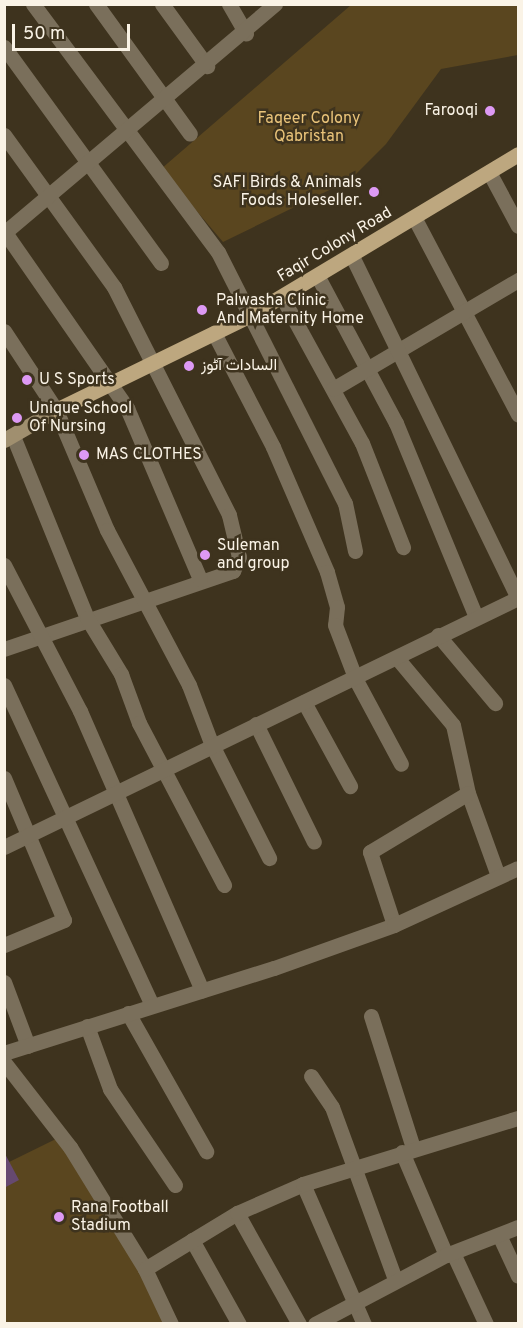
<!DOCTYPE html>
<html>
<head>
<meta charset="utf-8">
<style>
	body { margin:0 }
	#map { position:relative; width:523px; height:1328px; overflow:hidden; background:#3e331e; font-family:Overpass,Vazirmatn,sans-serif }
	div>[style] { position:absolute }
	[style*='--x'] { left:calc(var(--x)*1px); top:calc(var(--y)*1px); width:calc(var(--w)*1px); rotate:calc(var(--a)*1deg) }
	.green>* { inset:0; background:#5a461f }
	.building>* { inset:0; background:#664970 }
	.minor>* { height:15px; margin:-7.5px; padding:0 7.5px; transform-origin:7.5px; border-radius:7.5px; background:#7a6f5b }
	.secondary>* { height:15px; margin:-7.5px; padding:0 7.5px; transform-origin:7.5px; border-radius:7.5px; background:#a08f6f }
	.primary>* { height:15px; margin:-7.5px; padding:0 7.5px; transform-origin:7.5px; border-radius:7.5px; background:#bda77f }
	.dots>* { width:16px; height:16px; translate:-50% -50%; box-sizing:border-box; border:3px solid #3e331e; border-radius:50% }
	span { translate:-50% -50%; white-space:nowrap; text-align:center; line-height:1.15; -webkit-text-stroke:5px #3e331e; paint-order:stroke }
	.poi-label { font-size:16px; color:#faf3e6 }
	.right { translate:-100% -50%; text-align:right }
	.left { translate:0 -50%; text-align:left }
	.park-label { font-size:16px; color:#eac47a }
	.street-label { font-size:16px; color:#faf3e6 }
	.frame { position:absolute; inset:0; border:6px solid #faf3e6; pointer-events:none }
	.scale { position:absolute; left:12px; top:24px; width:118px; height:27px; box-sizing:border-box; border:3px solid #faf3e6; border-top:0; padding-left:8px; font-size:18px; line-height:21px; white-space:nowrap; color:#faf3e6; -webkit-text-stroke:4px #3e331e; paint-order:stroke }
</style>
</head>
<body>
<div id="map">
	<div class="green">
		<div style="clip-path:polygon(351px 5px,518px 5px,518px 55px,441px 69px,386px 144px,350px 180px,223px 242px,161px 169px)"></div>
		<div style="clip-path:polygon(62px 1136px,171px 1323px,5px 1324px,5px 1164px)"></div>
	</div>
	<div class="building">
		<div style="clip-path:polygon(4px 1152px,19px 1180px,4px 1188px)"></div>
	</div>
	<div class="minor">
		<div style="--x:33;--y:4;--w:309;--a:53.3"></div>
		<div style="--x:218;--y:252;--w:281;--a:63.2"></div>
		<div style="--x:345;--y:503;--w:49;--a:78.2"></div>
		<div style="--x:96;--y:4;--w:160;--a:54.1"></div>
		<div style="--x:162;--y:4;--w:77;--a:54"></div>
		<div style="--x:229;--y:4;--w:34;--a:60"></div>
		<div style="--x:4;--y:47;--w:267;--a:54"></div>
		<div style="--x:4;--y:135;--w:188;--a:54.1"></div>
		<div style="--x:114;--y:287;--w:255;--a:63.2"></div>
		<div style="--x:229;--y:515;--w:43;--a:76.6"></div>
		<div style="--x:239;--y:557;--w:15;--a:113"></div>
		<div style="--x:233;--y:571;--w:242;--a:161.2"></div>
		<div style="--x:489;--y:172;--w:61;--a:61.8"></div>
		<div style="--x:415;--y:219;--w:221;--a:62.2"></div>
		<div style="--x:4;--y:231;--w:216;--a:55.2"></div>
		<div style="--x:127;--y:408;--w:186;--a:66.9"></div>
		<div style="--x:4;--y:233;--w:355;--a:-40.2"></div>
		<div style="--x:318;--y:277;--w:166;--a:61.9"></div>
		<div style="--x:396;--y:423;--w:210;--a:67.6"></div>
		<div style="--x:282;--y:297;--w:166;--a:61.3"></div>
		<div style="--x:362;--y:443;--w:112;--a:68.5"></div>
		<div style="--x:4;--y:331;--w:95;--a:56.6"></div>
		<div style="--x:56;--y:410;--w:130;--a:67"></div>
		<div style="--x:107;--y:530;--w:175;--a:62.1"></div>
		<div style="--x:189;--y:685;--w:62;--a:69.2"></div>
		<div style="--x:211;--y:743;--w:129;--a:63.2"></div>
		<div style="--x:214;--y:333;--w:128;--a:62.6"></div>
		<div style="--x:273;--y:447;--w:136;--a:66.6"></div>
		<div style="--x:327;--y:572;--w:36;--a:74"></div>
		<div style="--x:337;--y:607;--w:18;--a:96"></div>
		<div style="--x:335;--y:625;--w:59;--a:69.1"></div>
		<div style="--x:356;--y:680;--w:95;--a:61.8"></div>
		<div style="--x:333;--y:389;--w:215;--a:-30.5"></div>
		<div style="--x:13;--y:436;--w:196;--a:67.9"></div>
		<div style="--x:87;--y:618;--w:66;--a:58.7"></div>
		<div style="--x:121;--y:674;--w:52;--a:69.8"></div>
		<div style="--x:139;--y:723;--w:183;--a:62.3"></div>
		<div style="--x:4;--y:565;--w:165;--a:62.5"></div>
		<div style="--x:80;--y:711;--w:305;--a:66.4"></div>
		<div style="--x:438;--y:635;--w:89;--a:50"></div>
		<div style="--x:397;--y:658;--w:87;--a:50.1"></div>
		<div style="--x:453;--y:725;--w:70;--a:77.6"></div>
		<div style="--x:468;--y:793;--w:88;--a:70.1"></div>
		<div style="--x:4;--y:685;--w:353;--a:65.2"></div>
		<div style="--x:304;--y:702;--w:96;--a:61.3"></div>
		<div style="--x:256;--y:724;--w:131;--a:63.8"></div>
		<div style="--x:4;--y:778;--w:154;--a:67.1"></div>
		<div style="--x:64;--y:920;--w:65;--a:157.4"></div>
		<div style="--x:4;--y:847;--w:571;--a:-25.85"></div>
		<div style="--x:518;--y:598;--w:380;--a:-115.9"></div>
		<div style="--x:394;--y:925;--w:77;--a:-108.2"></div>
		<div style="--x:370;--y:852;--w:114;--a:-31"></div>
		<div style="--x:4;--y:982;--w:68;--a:69.4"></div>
		<div style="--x:128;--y:1013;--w:159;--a:60.5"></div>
		<div style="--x:371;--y:1016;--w:139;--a:72.3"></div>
		<div style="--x:87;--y:1026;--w:67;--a:69.9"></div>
		<div style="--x:110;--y:1089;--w:116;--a:55.9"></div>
		<div style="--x:4;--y:1053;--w:283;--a:-17.5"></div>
		<div style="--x:274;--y:968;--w:127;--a:-19.7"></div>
		<div style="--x:394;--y:925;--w:136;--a:-24.7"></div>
		<div style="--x:4;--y:1062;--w:108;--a:52.2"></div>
		<div style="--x:70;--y:1147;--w:143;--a:58.4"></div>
		<div style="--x:145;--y:1269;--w:61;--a:64.7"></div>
		<div style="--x:311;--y:1076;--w:37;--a:56"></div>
		<div style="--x:332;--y:1107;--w:183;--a:69.9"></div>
		<div style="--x:402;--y:1152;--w:112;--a:66.9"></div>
		<div style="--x:303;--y:1184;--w:153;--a:66.5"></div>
		<div style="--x:237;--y:1213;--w:127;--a:60.8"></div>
		<div style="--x:499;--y:1235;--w:45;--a:65.1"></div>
		<div style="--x:192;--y:1240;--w:96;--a:60.8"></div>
		<div style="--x:453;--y:1253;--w:78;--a:65.1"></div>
		<div style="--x:145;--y:1269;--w:108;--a:-31.3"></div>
		<div style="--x:237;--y:1213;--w:72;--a:-23.7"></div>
		<div style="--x:303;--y:1184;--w:225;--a:-17.1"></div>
		<div style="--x:315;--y:1324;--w:148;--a:-27.8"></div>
		<div style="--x:446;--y:1255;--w:77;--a:-21.3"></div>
	</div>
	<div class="secondary">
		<div style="--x:4;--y:440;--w:60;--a:-30"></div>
	</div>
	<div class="primary">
		<div style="--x:56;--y:410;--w:212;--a:-26"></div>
		<div style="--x:247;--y:317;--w:316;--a:-31"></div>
	</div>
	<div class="dots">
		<div style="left:490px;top:111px;background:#dd99f4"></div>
		<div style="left:374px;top:192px;background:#dd99f4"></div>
		<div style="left:202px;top:310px;background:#dd99f4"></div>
		<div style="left:189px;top:366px;background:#dd99f4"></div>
		<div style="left:27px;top:380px;background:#dd99f4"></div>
		<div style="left:17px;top:418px;background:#dd99f4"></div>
		<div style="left:84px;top:455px;background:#dd99f4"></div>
		<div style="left:205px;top:555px;background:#dd99f4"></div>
		<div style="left:59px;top:1217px;background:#dd99f4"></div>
	</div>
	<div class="poi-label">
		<span class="right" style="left:478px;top:111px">Farooqi</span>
		<span class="right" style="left:362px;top:192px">SAFI Birds &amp; Animals<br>Foods Holeseller.</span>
		<span class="left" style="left:216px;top:310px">Palwasha Clinic<br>And Maternity Home</span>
		<span class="left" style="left:201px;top:366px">السادات آٹوز</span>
		<span class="left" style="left:39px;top:380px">U S Sports</span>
		<span class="left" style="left:29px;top:418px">Unique School<br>Of Nursing</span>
		<span class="left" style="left:96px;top:455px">MAS CLOTHES</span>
		<span class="left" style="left:217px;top:555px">Suleman<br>and group</span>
		<span class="left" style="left:71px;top:1217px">Rana Football<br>Stadium</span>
	</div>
	<div class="park-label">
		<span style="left:309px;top:128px">Faqeer Colony<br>Qabristan</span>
	</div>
	<div class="street-label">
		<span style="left:335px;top:245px;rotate:-31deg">Faqir Colony Road</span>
	</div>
	<div class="frame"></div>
	<div class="scale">50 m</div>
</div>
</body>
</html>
